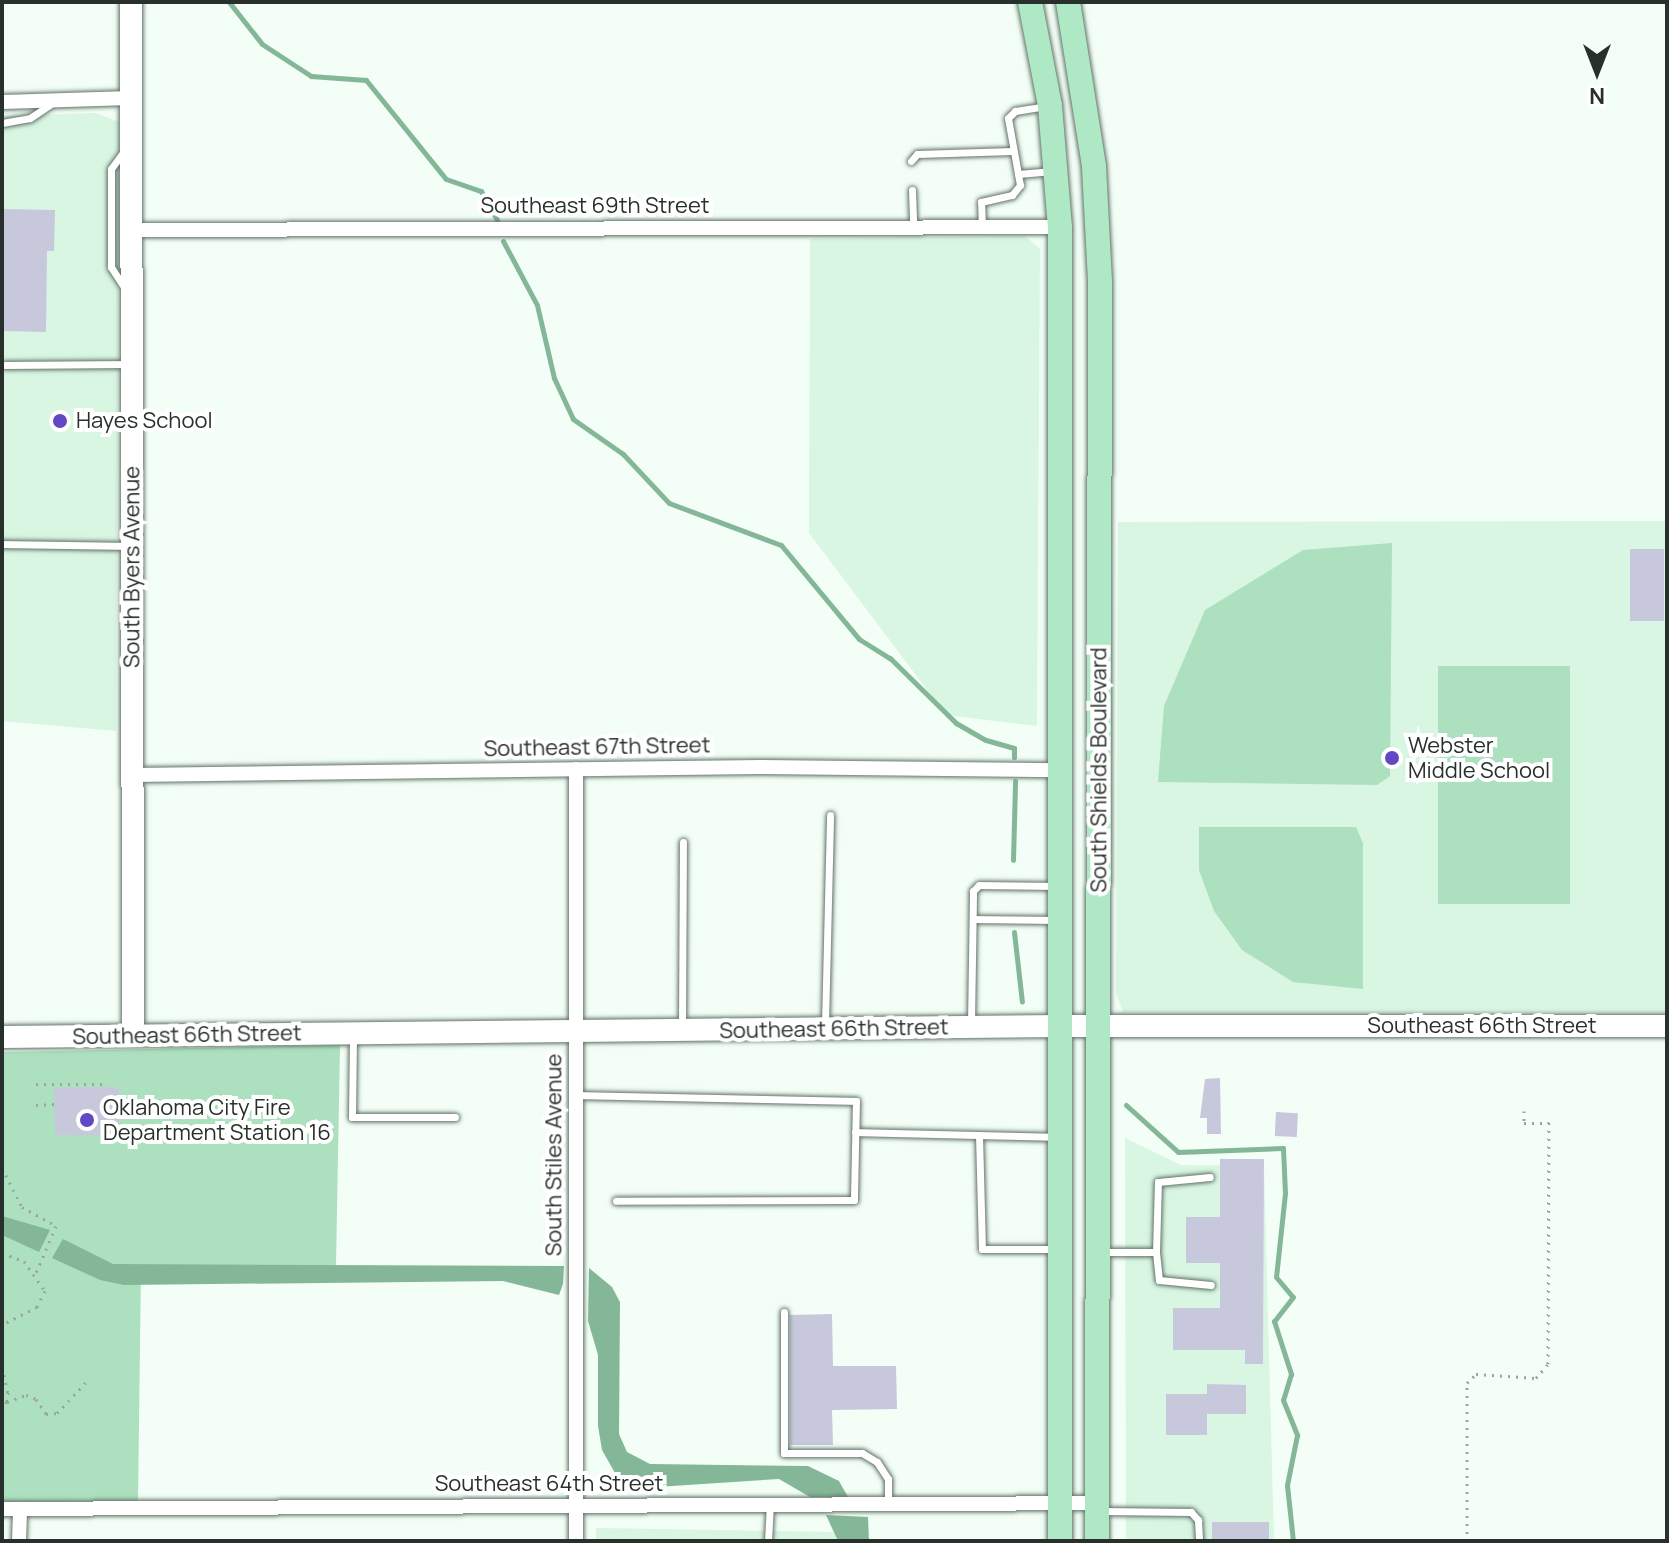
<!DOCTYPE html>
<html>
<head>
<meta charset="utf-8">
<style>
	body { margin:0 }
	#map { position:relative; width:1669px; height:1543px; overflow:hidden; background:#f2fef6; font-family:Manrope,sans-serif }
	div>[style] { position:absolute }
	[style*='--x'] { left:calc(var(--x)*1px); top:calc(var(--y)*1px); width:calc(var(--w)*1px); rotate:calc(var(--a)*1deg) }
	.built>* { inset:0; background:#d9f6e3 }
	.green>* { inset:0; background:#ace0bf; transform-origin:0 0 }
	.water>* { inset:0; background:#84b797 }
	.stream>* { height:5px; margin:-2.5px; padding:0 2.5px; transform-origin:2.5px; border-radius:2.5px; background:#84b797 }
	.building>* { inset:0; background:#c8c8dd; transform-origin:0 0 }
	.path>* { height:3px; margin-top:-1.5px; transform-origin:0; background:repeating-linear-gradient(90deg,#9ba59e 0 2px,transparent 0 8px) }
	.roads { filter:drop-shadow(0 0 2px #617367) drop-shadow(0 0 2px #617367) }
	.lane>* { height:7px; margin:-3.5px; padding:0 3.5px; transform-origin:3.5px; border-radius:3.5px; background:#fff }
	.street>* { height:14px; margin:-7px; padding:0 7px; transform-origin:7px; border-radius:7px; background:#fff }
	.secondary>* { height:22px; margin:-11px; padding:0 11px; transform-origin:11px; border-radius:11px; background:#fff }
	.primary>* { height:24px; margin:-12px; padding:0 12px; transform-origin:12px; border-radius:12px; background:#aee8c5 }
	.dots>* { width:22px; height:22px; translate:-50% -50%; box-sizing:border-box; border:4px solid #fff; border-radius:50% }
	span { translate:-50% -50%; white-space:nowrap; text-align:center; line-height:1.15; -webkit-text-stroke:8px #fff; paint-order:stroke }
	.street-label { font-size:22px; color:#28302b }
	.poi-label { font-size:22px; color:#28302b }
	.left { translate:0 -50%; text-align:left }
	.frame { position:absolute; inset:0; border:4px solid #28302b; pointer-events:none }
	.north { position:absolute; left:1557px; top:32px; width:80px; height:80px; -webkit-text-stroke:6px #fff; paint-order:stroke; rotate:180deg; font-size:22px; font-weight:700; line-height:32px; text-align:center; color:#28302b }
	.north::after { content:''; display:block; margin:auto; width:28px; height:36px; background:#28302b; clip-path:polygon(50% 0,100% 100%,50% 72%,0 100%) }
</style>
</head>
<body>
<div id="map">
	<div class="built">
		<div style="clip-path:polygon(96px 113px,119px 122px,116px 731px,2px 721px,2px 116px)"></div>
		<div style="clip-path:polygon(1025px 236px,1040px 249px,1037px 726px,946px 715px,809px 533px,810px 239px)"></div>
		<div style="clip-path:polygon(1667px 521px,1667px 1012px,1123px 1012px,1116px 993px,1118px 522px)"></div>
		<div style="clip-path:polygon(1125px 1138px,1181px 1165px,1264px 1166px,1274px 1541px,1126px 1541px)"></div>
		<div style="clip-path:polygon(596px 1528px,836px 1532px,836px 1541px,596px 1541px)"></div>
	</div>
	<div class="green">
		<div style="clip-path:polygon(1392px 543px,1390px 776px,1377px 785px,1158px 782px,1164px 706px,1205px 610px,1303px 550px)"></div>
		<div style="left:1570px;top:666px;width:238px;height:132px;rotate:90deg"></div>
		<div style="clip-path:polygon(1199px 827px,1356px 827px,1363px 843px,1363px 989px,1293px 982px,1242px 950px,1214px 911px,1199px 870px)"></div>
		<div style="clip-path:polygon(340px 1045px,336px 1265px,141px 1265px,138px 1501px,2px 1502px,2px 1052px)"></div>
	</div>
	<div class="water">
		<div style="clip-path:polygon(2px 1216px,50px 1230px,39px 1252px,2px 1235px)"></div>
		<div style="clip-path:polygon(63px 1239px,113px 1264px,564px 1266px,563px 1284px,559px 1295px,503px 1281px,124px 1285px,100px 1280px,52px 1258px)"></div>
		<div style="clip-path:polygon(589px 1268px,612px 1287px,620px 1302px,619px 1434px,627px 1452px,650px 1464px,808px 1466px,839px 1481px,848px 1497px,810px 1497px,779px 1479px,657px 1487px,630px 1483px,615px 1473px,602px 1450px,598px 1426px,598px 1355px,588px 1321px)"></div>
		<div style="clip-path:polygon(826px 1515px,868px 1517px,869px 1541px,838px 1541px)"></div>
	</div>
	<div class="stream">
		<div style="--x:229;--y:2;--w:53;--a:51.8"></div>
		<div style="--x:262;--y:44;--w:59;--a:33.1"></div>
		<div style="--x:311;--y:76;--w:55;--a:4.2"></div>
		<div style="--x:366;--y:80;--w:127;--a:51.1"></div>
		<div style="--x:446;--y:179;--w:37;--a:19"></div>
		<div style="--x:481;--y:191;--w:33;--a:61"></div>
		<div style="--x:503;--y:241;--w:72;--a:62"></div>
		<div style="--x:537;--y:305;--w:75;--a:76.9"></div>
		<div style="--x:554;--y:378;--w:45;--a:65.1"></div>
		<div style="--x:573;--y:419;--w:61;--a:35"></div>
		<div style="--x:623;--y:454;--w:67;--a:46.8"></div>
		<div style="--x:669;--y:503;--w:120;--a:20.6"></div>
		<div style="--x:781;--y:545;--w:122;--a:50.3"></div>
		<div style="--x:859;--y:639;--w:36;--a:32"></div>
		<div style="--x:890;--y:658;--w:93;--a:44.6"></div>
		<div style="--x:956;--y:723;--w:34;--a:30"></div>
		<div style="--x:986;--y:740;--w:29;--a:16"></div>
		<div style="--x:1014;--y:748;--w:9;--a:90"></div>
		<div style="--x:1013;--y:860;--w:79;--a:-88.5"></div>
		<div style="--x:1014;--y:932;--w:70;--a:83.5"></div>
		<div style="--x:1126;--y:1105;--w:70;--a:42.1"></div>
		<div style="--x:1178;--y:1152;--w:105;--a:-2.2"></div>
		<div style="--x:1283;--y:1148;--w:45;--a:87.5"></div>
		<div style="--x:1285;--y:1193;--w:84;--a:96.1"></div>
		<div style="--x:1276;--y:1277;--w:26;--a:50"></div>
		<div style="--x:1293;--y:1297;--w:31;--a:128"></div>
		<div style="--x:1274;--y:1321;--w:56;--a:72.2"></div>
		<div style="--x:1291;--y:1374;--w:27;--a:107"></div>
		<div style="--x:1283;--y:1400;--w:38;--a:68"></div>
		<div style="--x:1297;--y:1435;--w:51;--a:101.3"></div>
		<div style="--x:1287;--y:1485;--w:56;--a:83.9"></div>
	</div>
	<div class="building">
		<div style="clip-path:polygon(2px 209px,55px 210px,54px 251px,47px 251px,46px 332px,2px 331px)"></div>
		<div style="left:1630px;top:549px;width:34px;height:72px"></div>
		<div style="clip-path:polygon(1220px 1078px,1221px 1134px,1207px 1134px,1207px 1118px,1200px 1118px,1205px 1079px)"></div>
		<div style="clip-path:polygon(103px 1087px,119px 1087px,119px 1135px,55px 1135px,54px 1088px)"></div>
		<div style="left:1276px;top:1112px;width:22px;height:24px;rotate:3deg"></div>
		<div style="clip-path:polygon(1220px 1159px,1264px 1159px,1263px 1364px,1245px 1364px,1245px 1350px,1173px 1350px,1173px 1308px,1220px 1308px,1220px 1263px,1186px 1263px,1186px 1217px,1220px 1217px)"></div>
		<div style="clip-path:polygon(832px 1314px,833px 1366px,896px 1366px,897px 1409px,832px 1410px,833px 1445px,790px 1445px,790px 1315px)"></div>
		<div style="clip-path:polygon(1207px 1384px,1246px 1385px,1246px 1414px,1207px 1414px,1207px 1435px,1166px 1435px,1166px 1394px,1207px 1394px)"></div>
		<div style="left:1212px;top:1522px;width:57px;height:19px"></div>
	</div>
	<div class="path">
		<div style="--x:36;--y:1084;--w:67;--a:0"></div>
		<div style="--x:36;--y:1105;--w:19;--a:-3"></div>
		<div style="--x:1524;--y:1111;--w:12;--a:90"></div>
		<div style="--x:1524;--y:1123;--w:25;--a:0"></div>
		<div style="--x:2;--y:1168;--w:44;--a:62.9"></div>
		<div style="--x:22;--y:1207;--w:39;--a:29"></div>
		<div style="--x:56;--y:1226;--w:51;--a:113.1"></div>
		<div style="--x:2;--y:1253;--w:23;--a:20"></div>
		<div style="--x:24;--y:1261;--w:37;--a:55"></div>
		<div style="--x:45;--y:1291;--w:18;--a:117"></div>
		<div style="--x:37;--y:1307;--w:39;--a:153"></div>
		<div style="--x:2;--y:1367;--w:26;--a:77"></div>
		<div style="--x:8;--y:1392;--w:10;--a:96"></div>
		<div style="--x:7;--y:1402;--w:5;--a:180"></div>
		<div style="--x:7;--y:1402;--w:20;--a:-20"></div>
		<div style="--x:26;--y:1395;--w:11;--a:22"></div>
		<div style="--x:36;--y:1399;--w:18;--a:56"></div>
		<div style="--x:46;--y:1414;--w:11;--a:-5"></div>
		<div style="--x:57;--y:1413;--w:44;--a:-46.8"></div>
		<div style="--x:2;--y:1442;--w:8;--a:0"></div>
		<div style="--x:1467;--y:1541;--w:158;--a:-90"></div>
		<div style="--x:1467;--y:1383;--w:13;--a:-45"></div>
		<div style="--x:1476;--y:1374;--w:60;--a:3.8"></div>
		<div style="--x:1536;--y:1378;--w:18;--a:-49"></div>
		<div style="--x:1548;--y:1364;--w:244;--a:-89.8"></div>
	</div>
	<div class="roads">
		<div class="lane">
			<div style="--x:2;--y:123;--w:28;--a:-10"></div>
			<div style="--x:30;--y:118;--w:29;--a:-34"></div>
			<div style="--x:124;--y:151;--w:22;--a:126"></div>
			<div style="--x:111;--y:169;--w:98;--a:90"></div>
			<div style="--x:111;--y:267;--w:24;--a:57"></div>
			<div style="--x:911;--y:161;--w:9;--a:-49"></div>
			<div style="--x:917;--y:154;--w:96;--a:-1.8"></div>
			<div style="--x:1018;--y:174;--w:32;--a:-5"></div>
			<div style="--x:912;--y:190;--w:37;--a:88"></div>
			<div style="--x:982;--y:227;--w:25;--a:-92"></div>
			<div style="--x:981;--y:202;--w:32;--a:-13"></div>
			<div style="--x:1012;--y:195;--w:13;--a:-51"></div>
			<div style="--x:1020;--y:185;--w:68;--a:-100.2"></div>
			<div style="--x:1008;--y:118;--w:10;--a:-45"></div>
			<div style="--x:1015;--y:111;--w:33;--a:-9"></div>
			<div style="--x:5;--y:365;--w:123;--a:-0.5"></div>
			<div style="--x:2;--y:544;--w:128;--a:0.9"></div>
			<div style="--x:973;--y:919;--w:82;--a:0.7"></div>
			<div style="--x:971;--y:1023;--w:132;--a:-89.1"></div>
			<div style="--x:973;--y:891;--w:8;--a:-45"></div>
			<div style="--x:979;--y:885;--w:75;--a:0.8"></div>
			<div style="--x:825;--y:1024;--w:209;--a:-88.6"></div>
			<div style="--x:682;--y:1025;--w:183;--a:-89.7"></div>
			<div style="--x:353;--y:1036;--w:81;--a:90.7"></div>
			<div style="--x:352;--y:1117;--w:103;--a:0"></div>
			<div style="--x:577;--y:1095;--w:279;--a:1.2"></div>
			<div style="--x:856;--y:1101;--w:99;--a:91.2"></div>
			<div style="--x:854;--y:1200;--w:238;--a:179.8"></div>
			<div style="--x:855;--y:1132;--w:203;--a:1.4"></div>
			<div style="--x:979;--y:1135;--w:114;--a:88.5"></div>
			<div style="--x:982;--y:1249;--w:72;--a:0"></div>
			<div style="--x:1103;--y:1252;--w:53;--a:0"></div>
			<div style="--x:1156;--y:1252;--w:70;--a:-88.4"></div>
			<div style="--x:1158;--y:1182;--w:52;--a:-5.5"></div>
			<div style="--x:1156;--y:1252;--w:28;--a:84"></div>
			<div style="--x:1159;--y:1280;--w:52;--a:5.5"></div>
			<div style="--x:784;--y:1312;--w:141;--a:90"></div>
			<div style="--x:784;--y:1453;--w:78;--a:0"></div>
			<div style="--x:862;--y:1453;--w:17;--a:31"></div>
			<div style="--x:877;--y:1462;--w:20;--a:57"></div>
			<div style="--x:888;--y:1479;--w:25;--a:90"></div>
			<div style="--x:1101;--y:1511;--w:90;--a:0.6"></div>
			<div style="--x:1191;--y:1512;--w:11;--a:49"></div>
			<div style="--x:1198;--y:1520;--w:21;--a:87"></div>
			<div style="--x:768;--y:1541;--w:36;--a:-87"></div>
		</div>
		<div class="street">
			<div style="--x:2;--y:102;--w:128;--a:-1.8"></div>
			<div style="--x:130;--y:230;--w:930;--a:-0.18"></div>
			<div style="--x:576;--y:769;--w:772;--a:90"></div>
			<div style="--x:133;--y:775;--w:628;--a:-0.73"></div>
			<div style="--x:761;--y:767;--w:300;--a:0.6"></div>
			<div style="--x:2;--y:1509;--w:1095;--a:-0.31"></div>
			<div style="--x:19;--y:1541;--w:32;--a:-88"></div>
		</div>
		<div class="secondary">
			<div style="--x:131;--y:2;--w:1033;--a:89.89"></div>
			<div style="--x:2;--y:1037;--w:1058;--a:-0.6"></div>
			<div style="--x:1060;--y:1026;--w:607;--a:0"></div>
		</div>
		<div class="primary">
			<div style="--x:1030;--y:2;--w:106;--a:79.1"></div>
			<div style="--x:1050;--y:106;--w:121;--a:85.3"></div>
			<div style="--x:1060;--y:227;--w:1314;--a:90"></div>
			<div style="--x:1068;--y:2;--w:167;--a:81"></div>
			<div style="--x:1094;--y:167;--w:116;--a:87"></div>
			<div style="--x:1100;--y:283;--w:1258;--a:90.14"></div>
		</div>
	</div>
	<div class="dots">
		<div style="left:60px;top:421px;background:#6049c2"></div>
		<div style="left:1392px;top:758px;background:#6049c2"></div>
		<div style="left:87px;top:1120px;background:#6049c2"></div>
	</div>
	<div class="street-label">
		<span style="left:595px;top:206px">Southeast 69th Street</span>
		<span style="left:132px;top:567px;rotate:-90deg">South Byers Avenue</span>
		<span style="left:597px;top:747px;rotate:-1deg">Southeast 67th Street</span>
		<span style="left:1099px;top:770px;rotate:-90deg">South Shields Boulevard</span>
		<span style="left:1482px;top:1026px">Southeast 66th Street</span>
		<span style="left:834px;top:1029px;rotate:-1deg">Southeast 66th Street</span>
		<span style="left:187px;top:1035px;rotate:-1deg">Southeast 66th Street</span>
		<span style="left:554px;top:1155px;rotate:-90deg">South Stiles Avenue</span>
		<span style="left:549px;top:1484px">Southeast 64th Street</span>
	</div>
	<div class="poi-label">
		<span class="left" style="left:76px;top:421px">Hayes School</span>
		<span class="left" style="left:1408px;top:758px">Webster<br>Middle School</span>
		<span class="left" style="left:103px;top:1120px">Oklahoma City Fire<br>Department Station 16</span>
	</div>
	<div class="frame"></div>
	<div class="north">N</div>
</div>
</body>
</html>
